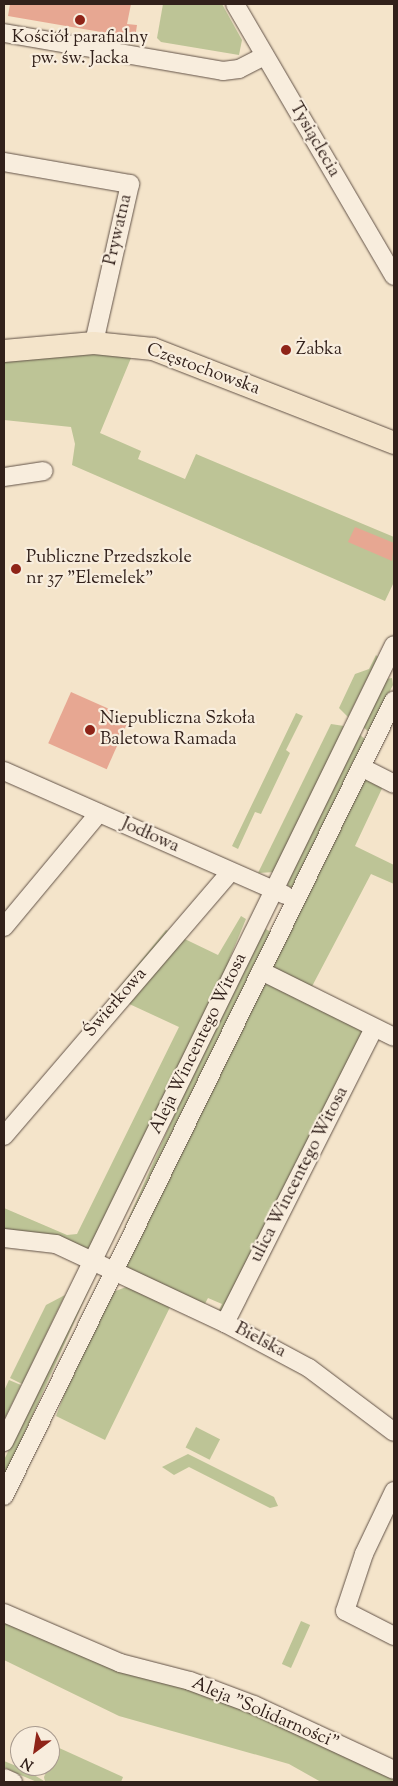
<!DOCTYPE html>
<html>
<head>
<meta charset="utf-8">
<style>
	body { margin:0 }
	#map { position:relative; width:398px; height:1786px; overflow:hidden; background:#f4e4ca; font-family:"Sorts Mill Goudy",serif }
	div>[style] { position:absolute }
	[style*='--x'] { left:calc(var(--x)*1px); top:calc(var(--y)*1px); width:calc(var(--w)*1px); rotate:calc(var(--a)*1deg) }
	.green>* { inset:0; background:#bdc496; transform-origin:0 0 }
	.building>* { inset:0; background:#e7a792; transform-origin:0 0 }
	.roads { filter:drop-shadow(0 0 1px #625247) drop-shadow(0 0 1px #625247) }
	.minor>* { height:18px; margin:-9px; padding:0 9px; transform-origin:9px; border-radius:9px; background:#f8eddd }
	.major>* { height:22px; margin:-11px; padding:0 11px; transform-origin:11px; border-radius:11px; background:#f4e4ca }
	.dots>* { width:14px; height:14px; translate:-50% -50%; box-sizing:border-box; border:2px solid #f8eddd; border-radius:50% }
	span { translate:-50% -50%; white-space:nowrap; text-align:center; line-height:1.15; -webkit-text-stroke:4.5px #f8eddd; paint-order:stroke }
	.poi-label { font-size:18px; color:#32211b }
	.left { translate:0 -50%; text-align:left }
	.street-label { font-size:18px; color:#32211b }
	.frame { position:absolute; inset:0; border:5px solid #32211b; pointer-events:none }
	.north { position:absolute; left:10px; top:1726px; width:50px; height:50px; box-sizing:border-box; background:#f8eddd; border:1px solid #a99b8f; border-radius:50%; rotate:211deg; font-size:14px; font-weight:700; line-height:20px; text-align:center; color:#32211b }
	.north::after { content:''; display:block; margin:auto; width:18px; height:22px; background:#8f2418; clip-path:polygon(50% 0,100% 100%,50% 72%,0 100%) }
</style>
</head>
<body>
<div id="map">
	<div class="green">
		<div style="clip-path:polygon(163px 4px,222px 4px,242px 40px,239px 55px,161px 42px,157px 38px)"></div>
		<div style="clip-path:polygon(136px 346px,100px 433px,141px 451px,138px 459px,185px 479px,196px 454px,394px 537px,394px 582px,385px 601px,72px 465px,75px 444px,71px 427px,4px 420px,4px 351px)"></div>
		<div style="clip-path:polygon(376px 655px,378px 657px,348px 717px,339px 708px,355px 674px,369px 669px)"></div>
		<div style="clip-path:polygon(392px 678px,393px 685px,369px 732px,363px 727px,386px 679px)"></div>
		<div style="clip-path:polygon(296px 713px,303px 716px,286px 750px,290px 753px,261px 814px,255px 812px,238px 849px,232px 846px)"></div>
		<div style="clip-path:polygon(331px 724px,344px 726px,328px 765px,275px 872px,258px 873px)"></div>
		<div style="clip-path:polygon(359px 734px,366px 740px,293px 887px,289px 887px,287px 883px)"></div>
		<div style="clip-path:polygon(361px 767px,386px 780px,355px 846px,394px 865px,394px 884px,371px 874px,308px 994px,374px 1028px,225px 1323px,215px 1318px,222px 1304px,208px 1298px,201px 1311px,174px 1299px,105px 1440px,56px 1416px,64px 1395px,113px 1292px,126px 1287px,138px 1289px,114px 1271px)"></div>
		<div style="clip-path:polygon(241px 916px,246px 919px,229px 960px,238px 965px,93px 1261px,4px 1238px,4px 1208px,67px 1235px,77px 1234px,179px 1027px,112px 996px,166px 930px,218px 955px)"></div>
		<div style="clip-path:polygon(264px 928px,271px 932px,122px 1233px,184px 1093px)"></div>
		<div style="clip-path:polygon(90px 1282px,90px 1287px,4px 1479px,4px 1460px)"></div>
		<div style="clip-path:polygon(65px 1295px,22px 1384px,10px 1378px,46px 1305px)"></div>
		<div style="clip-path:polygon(9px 1380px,21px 1385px,4px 1420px,4px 1391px)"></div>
		<div style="left:196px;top:1427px;width:27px;height:23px;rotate:27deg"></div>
		<div style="clip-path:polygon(188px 1454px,274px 1497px,278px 1506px,270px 1508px,189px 1467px,174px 1475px,162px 1467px)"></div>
		<div style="clip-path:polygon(4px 1619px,97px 1662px,229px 1702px,394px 1778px,394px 1782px,321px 1782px,289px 1764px,119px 1716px,4px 1660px)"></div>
		<div style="left:301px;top:1621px;width:10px;height:47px;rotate:24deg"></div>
		<div style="clip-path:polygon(57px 1747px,123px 1777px,121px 1782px,45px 1782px,44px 1777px)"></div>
		<div style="clip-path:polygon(4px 1761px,26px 1770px,44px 1781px,37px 1782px,18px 1774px,4px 1767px)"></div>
	</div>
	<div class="building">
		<div style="clip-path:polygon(10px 4px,131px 4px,127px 24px,137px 25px,135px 38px,114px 34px,113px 40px,100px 38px,101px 32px,8px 16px)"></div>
		<div style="clip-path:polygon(355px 527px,394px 543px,392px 561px,348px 542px)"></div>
		<div style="left:71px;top:692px;width:64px;height:56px;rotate:24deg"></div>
	</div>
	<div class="roads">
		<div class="minor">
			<div style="--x:235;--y:4;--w:315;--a:59.7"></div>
			<div style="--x:4;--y:33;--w:222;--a:9.8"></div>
			<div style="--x:223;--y:71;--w:16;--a:-7"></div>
			<div style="--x:239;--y:69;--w:29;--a:-27"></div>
			<div style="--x:4;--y:162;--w:128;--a:9.9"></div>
			<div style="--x:130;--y:184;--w:163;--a:102.8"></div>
			<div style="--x:4;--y:477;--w:40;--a:-8.5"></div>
			<div style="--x:361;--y:767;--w:37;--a:27"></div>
			<div style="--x:4;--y:771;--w:307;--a:23.8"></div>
			<div style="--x:4;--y:927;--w:148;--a:-50.2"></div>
			<div style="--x:261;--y:971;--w:148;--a:26.4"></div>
			<div style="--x:4;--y:1136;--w:348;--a:-49.4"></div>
			<div style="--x:4;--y:1238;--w:52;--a:6.6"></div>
			<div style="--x:56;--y:1244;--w:187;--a:25.1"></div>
			<div style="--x:225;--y:1323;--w:95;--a:28.2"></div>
			<div style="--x:309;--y:1368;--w:106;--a:37"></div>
			<div style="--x:225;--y:1323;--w:330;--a:-63.2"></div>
			<div style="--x:4;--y:1442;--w:887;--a:-63.93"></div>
			<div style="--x:394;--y:1491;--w:70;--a:115.5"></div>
			<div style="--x:364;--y:1554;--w:60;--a:108.4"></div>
			<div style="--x:345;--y:1611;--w:55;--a:27"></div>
			<div style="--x:4;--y:1496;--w:886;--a:-63.9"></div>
			<div style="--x:4;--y:1613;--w:126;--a:23.3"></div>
			<div style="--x:120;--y:1663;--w:72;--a:14.4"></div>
			<div style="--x:190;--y:1681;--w:68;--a:20.6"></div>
			<div style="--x:254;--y:1705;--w:154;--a:24.9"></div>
			<div style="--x:4;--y:1778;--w:10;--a:24"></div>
		</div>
		<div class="major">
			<div style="--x:4;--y:351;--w:90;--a:-5.1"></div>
			<div style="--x:94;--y:343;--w:59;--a:5.8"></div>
			<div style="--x:153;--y:349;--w:259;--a:21.3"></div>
		</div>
	</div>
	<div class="dots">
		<div style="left:80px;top:20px;background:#8f2418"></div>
		<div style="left:286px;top:350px;background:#8f2418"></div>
		<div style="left:16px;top:569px;background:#8f2418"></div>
		<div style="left:90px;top:730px;background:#8f2418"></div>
	</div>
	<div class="poi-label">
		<span style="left:80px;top:49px">Kościół parafialny<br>pw. św. Jacka</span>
		<span class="left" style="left:296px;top:350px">Żabka</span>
		<span class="left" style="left:26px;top:569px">Publiczne Przedszkole<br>nr 37 "Elemelek"</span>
		<span class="left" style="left:100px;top:730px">Niepubliczna Szkoła<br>Baletowa Ramada</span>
	</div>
	<div class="street-label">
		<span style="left:314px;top:140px;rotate:60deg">Tysiąclecia</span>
		<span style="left:119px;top:230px;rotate:-77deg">Prywatna</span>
		<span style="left:203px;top:370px;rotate:20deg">Częstochowska</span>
		<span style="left:150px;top:836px;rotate:24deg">Jodłowa</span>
		<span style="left:116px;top:1003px;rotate:-49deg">Świerkowa</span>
		<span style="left:199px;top:1044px;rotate:-64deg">Aleja Wincentego Witosa</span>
		<span style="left:300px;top:1175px;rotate:-63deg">ulica Wincentego Witosa</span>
		<span style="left:260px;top:1341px;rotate:28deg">Bielska</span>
		<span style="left:265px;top:1714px;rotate:23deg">Aleja "Solidarności"</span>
	</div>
	<div class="frame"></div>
	<div class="north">N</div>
</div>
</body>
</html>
